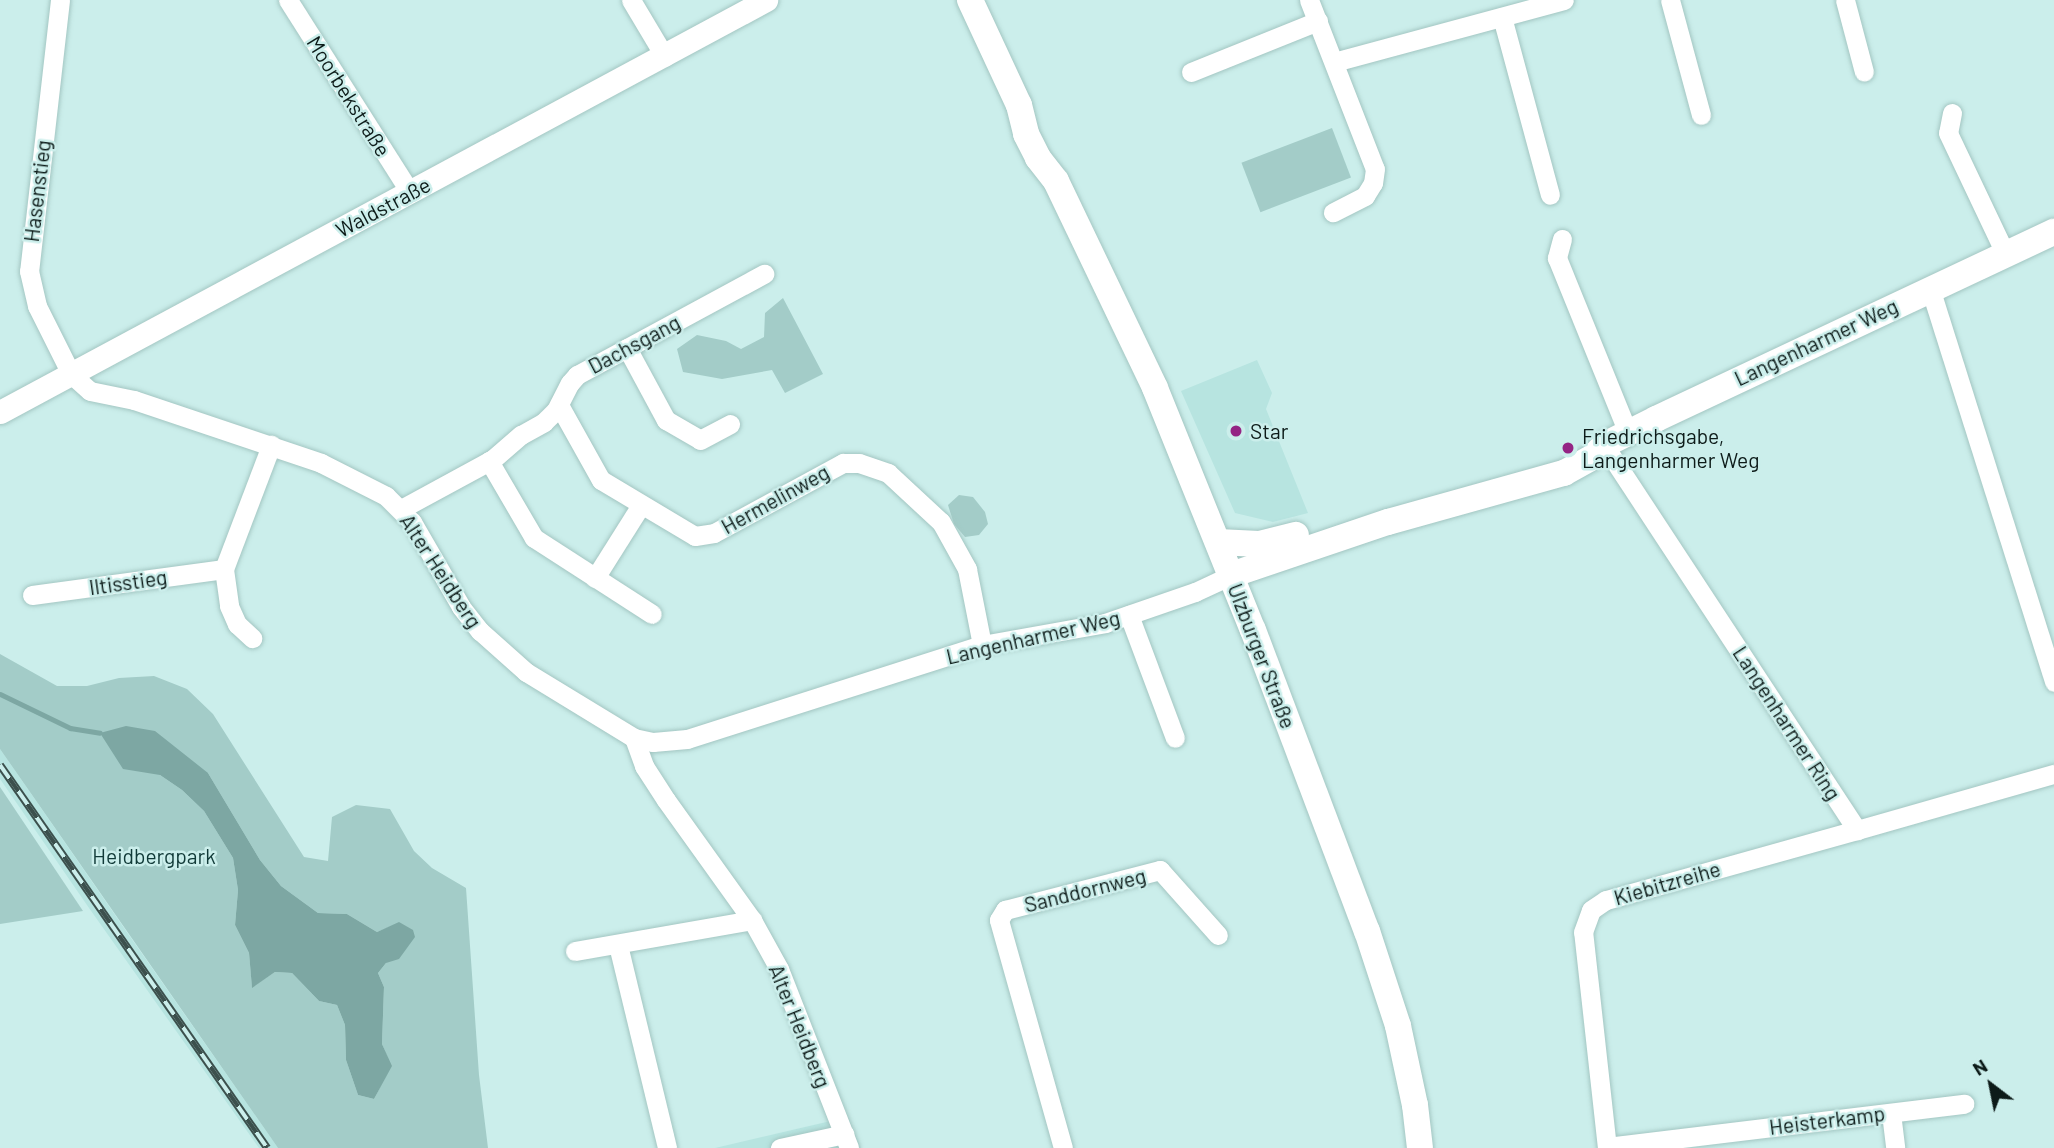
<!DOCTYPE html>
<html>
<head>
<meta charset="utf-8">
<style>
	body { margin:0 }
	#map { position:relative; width:2054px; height:1148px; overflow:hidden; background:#cbeeeb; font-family:Barlow,sans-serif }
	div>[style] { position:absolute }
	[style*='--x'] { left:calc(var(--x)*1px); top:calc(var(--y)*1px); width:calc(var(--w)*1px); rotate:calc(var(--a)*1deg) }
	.built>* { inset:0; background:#b7e4e0 }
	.green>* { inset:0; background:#a3ccc8; transform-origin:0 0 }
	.water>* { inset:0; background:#7da7a3 }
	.stream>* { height:5px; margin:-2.5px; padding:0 2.5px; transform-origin:2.5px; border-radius:2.5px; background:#7da7a3 }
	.roads { filter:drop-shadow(0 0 2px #a3c6c2) drop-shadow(0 0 2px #a3c6c2) }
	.minor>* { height:19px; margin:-9.5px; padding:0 9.5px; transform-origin:9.5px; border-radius:9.5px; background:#fff }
	.tertiary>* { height:23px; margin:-11.5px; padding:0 11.5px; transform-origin:11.5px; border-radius:11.5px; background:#fff }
	.secondary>* { height:26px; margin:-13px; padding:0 13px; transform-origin:13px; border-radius:13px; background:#fff }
	.rail>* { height:8px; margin-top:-4px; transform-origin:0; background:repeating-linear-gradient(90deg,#cbeeeb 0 16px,#3c504d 0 32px); box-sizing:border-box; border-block:2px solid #3c504d }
	.dots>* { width:19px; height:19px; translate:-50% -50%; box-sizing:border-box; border:4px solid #cbeeeb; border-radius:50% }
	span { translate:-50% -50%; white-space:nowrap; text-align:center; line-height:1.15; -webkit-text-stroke:5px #cbeeeb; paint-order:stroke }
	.street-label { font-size:21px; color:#0d1b19 }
	.poi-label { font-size:21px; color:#0d1b19 }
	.left { translate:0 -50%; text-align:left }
	.park-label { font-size:21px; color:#113a38 }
	.north { position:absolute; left:1956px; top:1050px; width:70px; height:70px; -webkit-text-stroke:5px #cbeeeb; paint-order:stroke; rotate:328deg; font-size:19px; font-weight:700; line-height:28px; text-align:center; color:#0d1b19 }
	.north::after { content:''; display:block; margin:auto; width:24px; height:32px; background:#0d1b19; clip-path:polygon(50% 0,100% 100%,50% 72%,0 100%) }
</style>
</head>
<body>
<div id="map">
	<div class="built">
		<div style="clip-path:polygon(1257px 360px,1272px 393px,1266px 409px,1308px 513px,1273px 522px,1235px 513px,1181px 391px)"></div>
		<div style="clip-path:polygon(0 749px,131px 938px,278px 1148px,259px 1148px,89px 908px,0 779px)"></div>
		<div style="clip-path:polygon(848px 1117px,861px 1148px,715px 1148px)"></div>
	</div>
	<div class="green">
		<div style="left:1332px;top:128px;width:53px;height:97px;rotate:69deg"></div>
		<div style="clip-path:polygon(783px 298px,823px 374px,785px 393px,772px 370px,722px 379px,683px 372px,677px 349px,697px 335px,726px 341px,741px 349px,764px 337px,765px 313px)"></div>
		<div style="clip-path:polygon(959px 495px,973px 497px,985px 512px,988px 524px,979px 535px,965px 537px,954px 524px,948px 505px)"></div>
		<div style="clip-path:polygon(evenodd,0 654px,57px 686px,87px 686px,119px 678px,154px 676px,187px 689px,213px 714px,304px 857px,328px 861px,332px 817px,356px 805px,390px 809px,414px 851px,432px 868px,466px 888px,479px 1075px,488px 1148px,278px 1148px,0 749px,0 654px,208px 773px,260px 860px,281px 886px,318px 913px,347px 914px,377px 932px,399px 923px,386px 963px,378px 973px,384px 987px,382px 1044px,391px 1066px,374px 1099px,358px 1095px,346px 1060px,345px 1025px,337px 1005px,319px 1001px,292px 973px,275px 972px,252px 987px,249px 953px,235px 925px,238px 890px,233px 858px,204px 811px,182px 790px,160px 775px,208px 773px)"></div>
		<div style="clip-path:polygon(0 787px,83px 911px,0 924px)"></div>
	</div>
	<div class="water">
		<div style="clip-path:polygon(126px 726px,155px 731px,208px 773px,260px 860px,281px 886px,318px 913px,347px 914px,377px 932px,399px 922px,413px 930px,415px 937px,399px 959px,386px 963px,378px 973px,384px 987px,382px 1044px,392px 1066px,374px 1099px,358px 1095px,346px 1060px,345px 1025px,337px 1005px,319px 1001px,292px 973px,275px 972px,252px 988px,249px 953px,235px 925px,238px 890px,233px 858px,204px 811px,182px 790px,160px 775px,123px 769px,100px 733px)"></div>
	</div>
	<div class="stream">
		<div style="--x:0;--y:694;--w:78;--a:25.9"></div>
		<div style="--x:70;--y:728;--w:30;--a:9"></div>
	</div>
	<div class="roads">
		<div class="minor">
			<div style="--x:60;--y:0;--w:273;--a:96.5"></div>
			<div style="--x:29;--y:271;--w:36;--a:77"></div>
			<div style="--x:37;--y:306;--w:76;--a:63.4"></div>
			<div style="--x:71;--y:374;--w:25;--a:42"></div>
			<div style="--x:90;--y:391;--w:45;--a:11.6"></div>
			<div style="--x:134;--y:400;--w:197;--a:18.6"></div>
			<div style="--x:321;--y:463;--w:73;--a:26.9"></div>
			<div style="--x:386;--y:496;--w:37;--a:45"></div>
			<div style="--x:412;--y:522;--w:98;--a:60"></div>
			<div style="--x:461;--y:607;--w:31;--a:52"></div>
			<div style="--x:480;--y:631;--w:62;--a:41.7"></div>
			<div style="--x:526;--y:672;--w:127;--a:31.4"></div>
			<div style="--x:634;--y:738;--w:19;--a:12"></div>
			<div style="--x:653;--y:742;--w:34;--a:-5"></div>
			<div style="--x:687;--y:739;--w:310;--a:-17.7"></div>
			<div style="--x:982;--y:645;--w:125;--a:-10.1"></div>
			<div style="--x:1105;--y:623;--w:95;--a:-19"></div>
			<div style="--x:1195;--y:592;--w:40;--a:-25"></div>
			<div style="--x:288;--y:0;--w:227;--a:57.6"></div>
			<div style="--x:631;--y:0;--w:66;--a:59.2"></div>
			<div style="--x:1309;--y:0;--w:181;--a:68.7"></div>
			<div style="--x:1375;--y:169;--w:14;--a:98"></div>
			<div style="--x:1373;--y:183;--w:15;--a:122"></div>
			<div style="--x:1365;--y:196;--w:36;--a:153"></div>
			<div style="--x:1670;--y:0;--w:119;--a:74.9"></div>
			<div style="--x:1845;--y:0;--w:74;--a:75.2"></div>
			<div style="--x:1502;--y:17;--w:184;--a:74.9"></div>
			<div style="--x:1334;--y:62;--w:238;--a:-15.1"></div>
			<div style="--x:1191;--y:72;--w:137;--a:-21.9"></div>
			<div style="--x:1952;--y:113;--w:20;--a:101"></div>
			<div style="--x:1948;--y:133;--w:133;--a:64.6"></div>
			<div style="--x:1562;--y:239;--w:20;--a:105"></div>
			<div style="--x:1557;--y:258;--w:189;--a:67.9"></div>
			<div style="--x:1930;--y:288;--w:413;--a:72.5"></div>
			<div style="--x:627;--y:348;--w:82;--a:61.6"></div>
			<div style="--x:666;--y:420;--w:39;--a:30"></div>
			<div style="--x:700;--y:440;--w:34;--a:-28"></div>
			<div style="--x:559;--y:405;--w:86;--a:60.8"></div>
			<div style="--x:601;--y:480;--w:109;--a:30.8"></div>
			<div style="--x:695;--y:536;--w:19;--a:-9"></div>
			<div style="--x:714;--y:533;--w:147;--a:-28.5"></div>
			<div style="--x:843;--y:463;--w:16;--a:0"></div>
			<div style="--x:859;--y:463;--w:31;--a:19"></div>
			<div style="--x:888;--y:473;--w:72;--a:42.8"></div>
			<div style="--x:941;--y:522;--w:54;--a:61"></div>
			<div style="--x:967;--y:569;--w:77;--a:78.8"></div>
			<div style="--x:1604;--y:445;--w:461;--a:56.7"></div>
			<div style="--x:1857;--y:830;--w:205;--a:-15.9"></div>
			<div style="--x:489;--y:461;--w:89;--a:59.7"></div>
			<div style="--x:534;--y:538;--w:140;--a:32.8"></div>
			<div style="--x:401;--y:509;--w:105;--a:-28.5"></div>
			<div style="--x:493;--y:459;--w:37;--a:-41"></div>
			<div style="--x:521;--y:435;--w:26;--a:-29"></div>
			<div style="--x:544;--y:422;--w:17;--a:-45"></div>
			<div style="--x:556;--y:410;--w:30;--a:-63"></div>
			<div style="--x:570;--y:383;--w:11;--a:-49"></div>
			<div style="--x:577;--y:375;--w:213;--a:-28.4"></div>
			<div style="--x:224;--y:569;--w:37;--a:82"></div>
			<div style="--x:229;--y:606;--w:20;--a:66"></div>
			<div style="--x:237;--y:624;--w:21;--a:43"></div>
			<div style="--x:595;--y:578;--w:86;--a:-57.8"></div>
			<div style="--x:32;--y:595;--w:194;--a:-7.7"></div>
			<div style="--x:224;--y:569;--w:133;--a:-69.2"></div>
			<div style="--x:1129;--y:615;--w:131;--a:69.5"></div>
			<div style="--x:634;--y:738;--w:30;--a:70"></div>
			<div style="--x:644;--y:766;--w:40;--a:57.1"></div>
			<div style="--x:666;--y:800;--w:148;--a:54.4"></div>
			<div style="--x:752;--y:920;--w:56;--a:61.1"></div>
			<div style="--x:779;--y:969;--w:192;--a:68.6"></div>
			<div style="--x:618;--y:945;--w:209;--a:76.4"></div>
			<div style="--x:575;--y:951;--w:180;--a:-9.9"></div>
			<div style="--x:1891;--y:1113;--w:35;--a:83"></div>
			<div style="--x:1607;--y:1147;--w:360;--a:-6.9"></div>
			<div style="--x:780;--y:1148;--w:66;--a:-12.3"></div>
			<div style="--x:1063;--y:1148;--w:237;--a:-105.7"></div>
			<div style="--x:999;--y:920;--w:12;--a:-59"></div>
			<div style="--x:1005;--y:910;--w:160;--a:-14.5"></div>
			<div style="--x:1160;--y:870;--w:87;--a:48.3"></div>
			<div style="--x:1607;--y:1148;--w:217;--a:-96.3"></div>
			<div style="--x:1583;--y:932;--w:23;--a:-70"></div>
			<div style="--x:1591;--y:910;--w:18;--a:-34"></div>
			<div style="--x:1606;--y:900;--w:261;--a:-15.6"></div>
		</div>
		<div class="tertiary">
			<div style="--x:0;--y:412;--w:870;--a:-28.27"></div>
		</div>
		<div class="secondary">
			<div style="--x:970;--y:0;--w:116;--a:65"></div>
			<div style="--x:1019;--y:105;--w:30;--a:76"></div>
			<div style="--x:1026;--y:134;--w:27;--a:63"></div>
			<div style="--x:1038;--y:158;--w:29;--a:52"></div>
			<div style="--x:1056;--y:181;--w:229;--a:64.4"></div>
			<div style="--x:1155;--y:388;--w:261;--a:68"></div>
			<div style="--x:1253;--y:630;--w:322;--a:69.3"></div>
			<div style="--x:1367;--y:931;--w:100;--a:71.9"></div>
			<div style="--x:1398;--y:1026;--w:81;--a:77.9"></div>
			<div style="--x:1415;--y:1105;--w:43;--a:83.4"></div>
			<div style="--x:1218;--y:542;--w:41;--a:2.8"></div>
			<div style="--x:1259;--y:544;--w:38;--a:-14"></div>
			<div style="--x:1231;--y:575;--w:166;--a:-18.7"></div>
			<div style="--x:1388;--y:522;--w:183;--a:-15.6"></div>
			<div style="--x:1564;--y:473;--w:33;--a:-29"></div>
			<div style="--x:1593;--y:457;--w:16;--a:-47"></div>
			<div style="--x:1604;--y:445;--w:58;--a:-26.6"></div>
			<div style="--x:1656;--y:419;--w:440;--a:-25.2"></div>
		</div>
	</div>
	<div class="rail">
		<div style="--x:0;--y:765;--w:467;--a:55.1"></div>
	</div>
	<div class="dots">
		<div style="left:1236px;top:431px;background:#942484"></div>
		<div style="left:1568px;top:448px;background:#942484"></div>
	</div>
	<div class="street-label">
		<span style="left:349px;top:96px;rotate:58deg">Moorbekstraße</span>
		<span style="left:37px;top:191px;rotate:-83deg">Hasenstieg</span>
		<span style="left:383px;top:207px;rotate:-28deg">Waldstraße</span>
		<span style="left:1816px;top:342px;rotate:-25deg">Langenharmer Weg</span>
		<span style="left:634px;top:344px;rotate:-28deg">Dachsgang</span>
		<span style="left:775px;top:499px;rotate:-29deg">Hermelinweg</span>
		<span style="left:441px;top:571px;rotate:57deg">Alter Heidberg</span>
		<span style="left:128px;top:582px;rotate:-8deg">Iltisstieg</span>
		<span style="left:1033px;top:637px;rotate:-13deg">Langenharmer Weg</span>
		<span style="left:1262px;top:656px;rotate:69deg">Ulzburger Straße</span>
		<span style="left:1787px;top:723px;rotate:57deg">Langenharmer Ring</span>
		<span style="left:1667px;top:883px;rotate:-16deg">Kiebitzreihe</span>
		<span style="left:1085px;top:890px;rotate:-14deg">Sanddornweg</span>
		<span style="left:800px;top:1026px;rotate:68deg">Alter Heidberg</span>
		<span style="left:1827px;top:1120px;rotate:-7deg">Heisterkamp</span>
	</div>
	<div class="poi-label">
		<span class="left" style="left:1250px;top:431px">Star</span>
		<span class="left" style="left:1582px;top:448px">Friedrichsgabe,<br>Langenharmer Weg</span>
	</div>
	<div class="park-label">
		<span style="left:154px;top:856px">Heidbergpark</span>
	</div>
	<div class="north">N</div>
</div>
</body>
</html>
